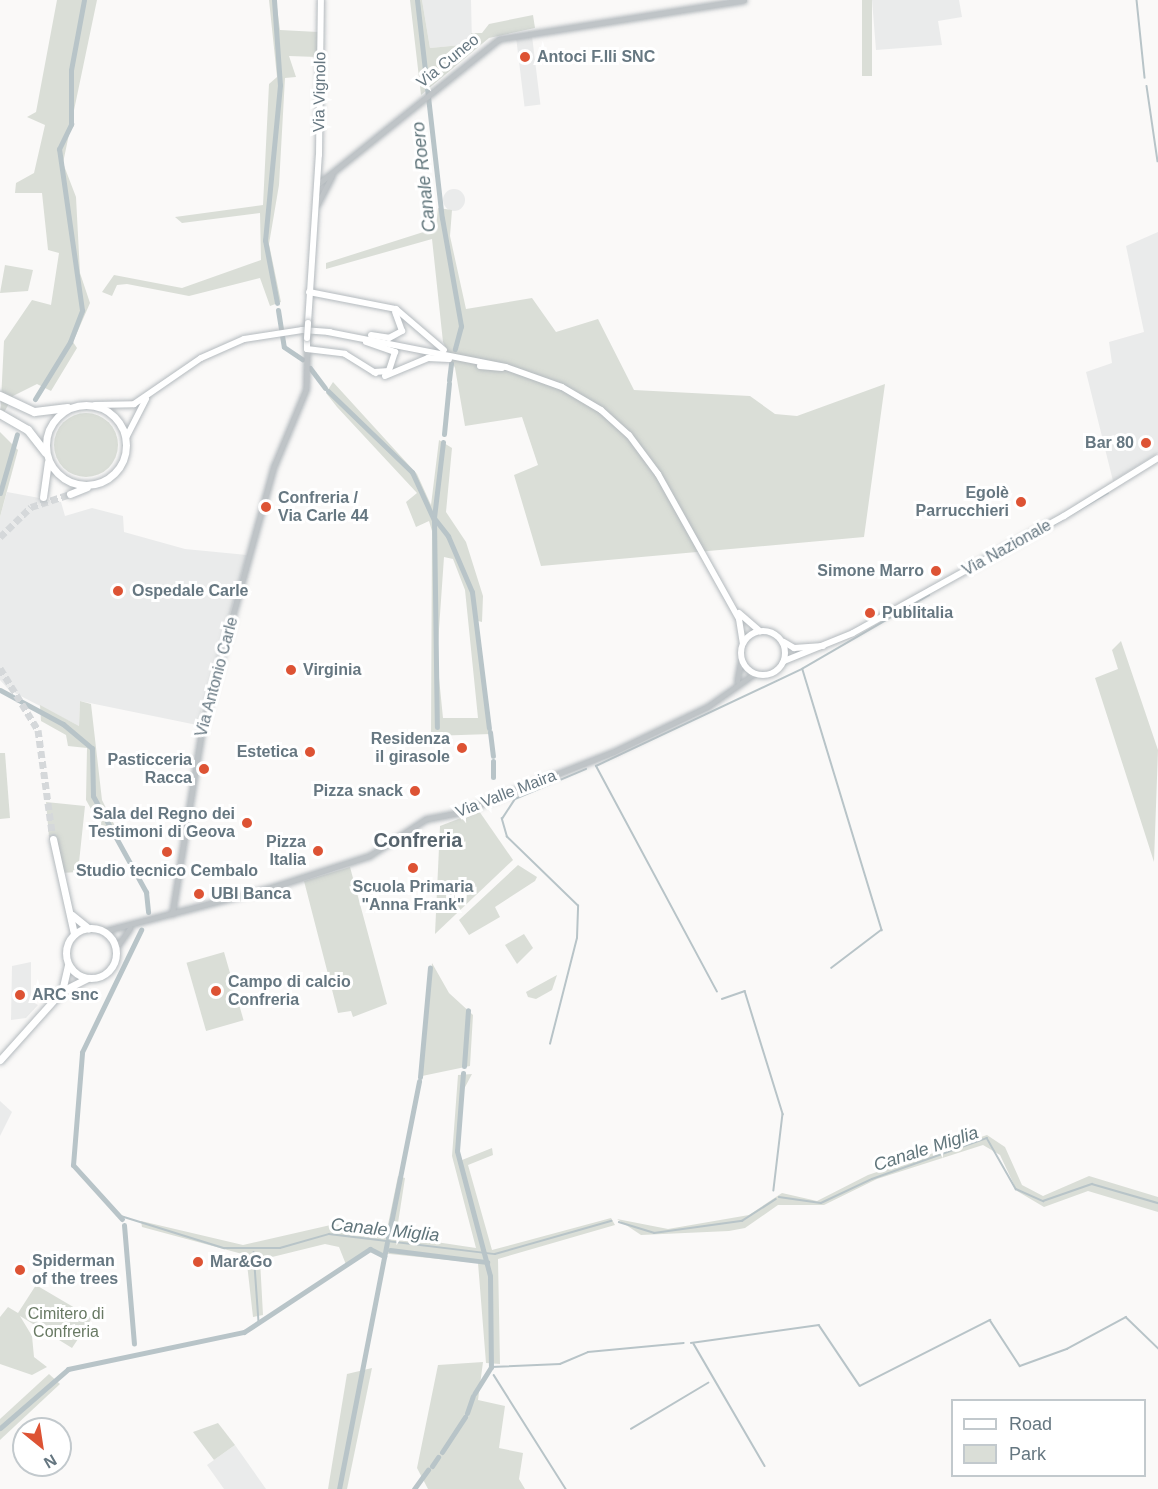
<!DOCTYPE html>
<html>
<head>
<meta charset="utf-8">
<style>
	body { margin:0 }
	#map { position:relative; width:1158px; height:1489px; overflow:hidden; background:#faf9f8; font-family:Arial,sans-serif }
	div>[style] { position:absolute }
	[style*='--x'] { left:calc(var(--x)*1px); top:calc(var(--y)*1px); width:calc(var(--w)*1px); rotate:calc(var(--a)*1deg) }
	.built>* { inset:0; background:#eaebeb; transform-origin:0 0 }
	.round { border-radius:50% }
	.green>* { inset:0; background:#daded7; transform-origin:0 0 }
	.stream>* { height:1.5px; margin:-0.75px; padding:0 0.75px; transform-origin:0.75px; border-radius:0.75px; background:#b8c4c8 }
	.canal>* { height:5px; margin:-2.5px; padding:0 2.5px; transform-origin:2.5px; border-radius:2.5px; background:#b8c4c8 }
	.primary-tunnel>* { height:7px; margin-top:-3.5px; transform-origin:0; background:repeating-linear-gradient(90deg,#d5d8da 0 7px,transparent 0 10.5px) }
	.roads { filter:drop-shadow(0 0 2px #b4babe) drop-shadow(0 0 2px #b4babe) }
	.tertiary>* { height:5px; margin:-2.5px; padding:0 2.5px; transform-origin:2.5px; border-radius:2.5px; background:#bfc4c7 }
	.secondary>* { height:6px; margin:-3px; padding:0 3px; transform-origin:3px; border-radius:3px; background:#fff }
	.secondary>.ring { margin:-3px; padding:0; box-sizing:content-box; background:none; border:6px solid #fff; border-radius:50% }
	.primary>* { height:7px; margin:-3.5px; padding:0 3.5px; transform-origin:3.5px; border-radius:3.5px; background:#fff }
	.primary>.ring { margin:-3.5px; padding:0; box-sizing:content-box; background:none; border:7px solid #fff; border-radius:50% }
	.trunk>* { height:8px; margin:-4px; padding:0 4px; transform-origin:4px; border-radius:4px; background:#fff }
	.bridges { filter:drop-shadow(0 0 2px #b4babe) drop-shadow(0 0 2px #b4babe) }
	.secondary-bridge>* { height:6px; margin:-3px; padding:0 3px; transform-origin:3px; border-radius:3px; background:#fff }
	.dots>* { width:16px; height:16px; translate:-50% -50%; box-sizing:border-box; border:3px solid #fff; border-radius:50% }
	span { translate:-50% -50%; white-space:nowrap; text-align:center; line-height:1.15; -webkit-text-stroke:6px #fff; paint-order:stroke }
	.poi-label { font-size:16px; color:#667781; font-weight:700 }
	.left { translate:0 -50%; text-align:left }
	.right { translate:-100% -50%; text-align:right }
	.street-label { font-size:16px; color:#667781 }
	.park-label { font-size:16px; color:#697a64 }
	.water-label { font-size:18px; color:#60757b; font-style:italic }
	.quarter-label { font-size:20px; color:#57646d; font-weight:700 }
	.legend { position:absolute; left:951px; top:1399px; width:195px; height:78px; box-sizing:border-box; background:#fff; border:2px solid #c2c9cd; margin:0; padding:8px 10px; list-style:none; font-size:18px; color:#667781 }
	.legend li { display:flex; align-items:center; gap:12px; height:30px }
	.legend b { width:30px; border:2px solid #c2c9cd }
	.north { position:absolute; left:12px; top:1417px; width:60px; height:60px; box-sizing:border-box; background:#fff; border:2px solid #c2c9cd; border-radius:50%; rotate:150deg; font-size:16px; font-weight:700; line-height:24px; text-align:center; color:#667781 }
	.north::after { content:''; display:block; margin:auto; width:21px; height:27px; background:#dd5334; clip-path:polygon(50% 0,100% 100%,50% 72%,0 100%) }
</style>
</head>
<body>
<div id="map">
	<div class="built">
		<div style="clip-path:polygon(422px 0,471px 0,472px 44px,430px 48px)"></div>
		<div style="clip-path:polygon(872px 0,959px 0,962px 17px,938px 21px,942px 45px,876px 50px)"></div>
		<div style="left:532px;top:36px;width:69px;height:16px;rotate:83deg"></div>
		<div class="round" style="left:443px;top:189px;width:22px;height:22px"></div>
		<div style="clip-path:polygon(1158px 232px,1158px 453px,1113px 481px,1086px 372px,1112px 363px,1109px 342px,1144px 332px,1126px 246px)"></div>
		<div style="clip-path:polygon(7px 492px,61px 502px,65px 516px,92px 508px,123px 516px,124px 532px,185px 549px,247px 555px,197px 725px,80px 701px,79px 726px,9px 690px,0 680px,0 517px)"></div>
		<div style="clip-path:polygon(31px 962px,31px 1001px,38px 1005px,26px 1018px,11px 1020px,12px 966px)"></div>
		<div style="clip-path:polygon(0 1101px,12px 1112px,0 1136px)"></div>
		<div style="clip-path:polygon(235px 1445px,266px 1489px,224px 1489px,207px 1465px)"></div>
	</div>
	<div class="green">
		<div style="clip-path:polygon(57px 0,97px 0,63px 163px,76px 197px,80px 273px,90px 303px,73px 342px,77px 348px,51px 391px,37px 384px,13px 396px,0 420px,4px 341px,32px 300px,51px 305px,59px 253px,48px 250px,42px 193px,15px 193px,16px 183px,34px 173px,45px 125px,27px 117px,36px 112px)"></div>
		<div style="clip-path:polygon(269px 0,276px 0,280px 30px,318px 32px,317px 57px,289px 56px,296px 77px,285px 78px,279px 185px,269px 244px,281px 302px,270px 306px,260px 278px,189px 296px,127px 284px,117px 285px,112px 296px,102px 292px,114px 275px,182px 288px,261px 260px,260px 213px,182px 223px,175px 217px,263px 205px,269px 84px,277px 77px)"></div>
		<div style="clip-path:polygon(410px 0,422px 0,430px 48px,472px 44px,471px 33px,482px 33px,489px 24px,533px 15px,535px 28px,489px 38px,421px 95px)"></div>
		<div style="left:862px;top:0;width:10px;height:76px"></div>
		<div style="clip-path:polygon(438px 208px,452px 210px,450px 236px,466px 309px,532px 298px,556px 332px,598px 319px,634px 390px,750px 396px,775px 414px,797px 416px,885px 384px,864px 537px,541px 566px,514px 475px,538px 465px,522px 417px,465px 426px,455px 368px,443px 342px,432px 239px,326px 269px,326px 263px,436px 228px)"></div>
		<div style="clip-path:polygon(5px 265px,33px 270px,28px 291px,0 293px)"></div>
		<div style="clip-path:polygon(evenodd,333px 382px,417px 474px,431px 505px,439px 440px,452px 448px,446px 512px,466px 542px,483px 596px,482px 622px,478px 621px,491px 734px,431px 736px,432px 531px,429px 521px,416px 527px,406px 502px,417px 493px,337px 407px,326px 393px,333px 382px,444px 557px,453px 559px,465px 590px,478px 718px,443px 718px,437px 658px,444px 557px)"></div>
		<div class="round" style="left:54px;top:413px;width:64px;height:64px"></div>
		<div style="clip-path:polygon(0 432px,18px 450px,0 517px)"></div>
		<div style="clip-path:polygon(1121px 641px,1158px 750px,1154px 862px,1095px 678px,1118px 669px,1112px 650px)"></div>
		<div style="clip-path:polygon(80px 701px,91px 704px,102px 800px,115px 826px,104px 832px,86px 800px,87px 748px,68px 746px,66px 735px,41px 721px,40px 705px,79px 726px)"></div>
		<div style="clip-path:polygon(0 753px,5px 753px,10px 818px,0 819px)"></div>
		<div style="clip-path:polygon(46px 802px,85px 806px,78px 872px,61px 873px,57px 837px,49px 837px)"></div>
		<div style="clip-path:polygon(479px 811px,513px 860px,435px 934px,440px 826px)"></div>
		<div style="clip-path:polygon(518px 865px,537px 877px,535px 881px,495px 907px,500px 917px,469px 935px,459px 920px)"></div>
		<div style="clip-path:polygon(350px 867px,387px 1004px,353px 1017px,351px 1011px,338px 1013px,304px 881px)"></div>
		<div style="clip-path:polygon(524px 934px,533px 948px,517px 964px,505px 945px)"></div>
		<div style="left:224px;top:952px;width:71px;height:39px;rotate:74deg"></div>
		<div style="clip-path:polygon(432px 963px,449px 993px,473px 1015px,470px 1066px,422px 1076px)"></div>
		<div style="clip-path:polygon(557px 975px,552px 990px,536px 999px,528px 997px,526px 992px)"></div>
		<div style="clip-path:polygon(472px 1074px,463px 1091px,459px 1152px,462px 1160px,492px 1148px,493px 1155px,468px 1165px,492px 1250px,611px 1218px,615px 1225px,498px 1259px,500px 1364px,486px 1363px,478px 1263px,370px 1252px,347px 1267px,339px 1247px,325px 1244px,260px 1260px,263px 1315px,253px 1317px,246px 1255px,142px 1227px,141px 1221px,243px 1245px,335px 1224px,386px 1234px,398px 1176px,405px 1178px,396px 1236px,476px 1248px,452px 1156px,458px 1075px)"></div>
		<div style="clip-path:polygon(987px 1135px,1005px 1147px,1022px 1185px,1043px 1196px,1089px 1176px,1158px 1197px,1158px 1212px,1088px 1191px,1044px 1207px,1017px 1191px,1000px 1155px,983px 1145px,877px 1179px,824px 1205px,778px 1205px,745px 1228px,729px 1231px,641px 1235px,617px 1219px,668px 1229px,749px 1215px,782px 1193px,817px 1201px,868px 1175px)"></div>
		<div style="clip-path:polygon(36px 1285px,92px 1318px,72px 1348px,20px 1316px,32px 1336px,34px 1357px,47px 1367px,32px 1375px,0 1364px,0 1317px,8px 1307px,18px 1313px)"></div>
		<div style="clip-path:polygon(483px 1362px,478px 1400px,505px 1406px,499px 1448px,523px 1453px,519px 1479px,525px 1489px,428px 1489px,417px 1468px,438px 1365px)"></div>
		<div style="clip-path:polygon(372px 1368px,347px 1489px,328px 1489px,347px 1374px)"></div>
		<div style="clip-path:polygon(49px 1374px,60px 1384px,0 1440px,0 1419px)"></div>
		<div style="clip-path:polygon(218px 1423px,235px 1445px,214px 1460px,193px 1432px)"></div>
	</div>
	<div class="stream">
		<div style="--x:1137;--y:0;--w:78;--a:84.1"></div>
		<div style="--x:1147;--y:86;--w:76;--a:81.7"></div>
		<div style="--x:1003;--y:554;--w:121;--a:-30.2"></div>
		<div style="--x:975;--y:570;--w:24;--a:-30"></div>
		<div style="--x:803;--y:670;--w:272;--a:73.1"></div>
		<div style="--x:882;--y:930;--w:63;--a:142.8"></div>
		<div style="--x:717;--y:992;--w:256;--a:-118.2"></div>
		<div style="--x:596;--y:766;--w:228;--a:-25.2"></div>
		<div style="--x:802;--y:669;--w:147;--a:-30.2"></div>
		<div style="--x:722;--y:999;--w:24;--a:-19"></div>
		<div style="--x:745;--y:991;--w:129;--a:72.8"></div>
		<div style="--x:783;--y:1114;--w:77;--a:96.8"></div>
		<div style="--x:550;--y:1044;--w:109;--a:-75.7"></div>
		<div style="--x:577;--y:938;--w:32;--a:-88"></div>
		<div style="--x:578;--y:906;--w:99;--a:-135.8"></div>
		<div style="--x:507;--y:837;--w:19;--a:-106"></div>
		<div style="--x:502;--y:819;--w:24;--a:-57"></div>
		<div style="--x:515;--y:799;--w:77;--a:-22.9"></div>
		<div style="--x:779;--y:1197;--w:42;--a:8.1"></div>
		<div style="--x:821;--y:1203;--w:56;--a:-25.2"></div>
		<div style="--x:872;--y:1179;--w:122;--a:-19.6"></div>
		<div style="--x:987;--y:1138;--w:59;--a:60.4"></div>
		<div style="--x:1016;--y:1189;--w:30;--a:24"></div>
		<div style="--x:1043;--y:1201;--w:52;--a:-19.1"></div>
		<div style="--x:1092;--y:1184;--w:69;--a:16.1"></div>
		<div style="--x:121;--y:1216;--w:108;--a:17.3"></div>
		<div style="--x:224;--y:1248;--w:56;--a:0"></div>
		<div style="--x:280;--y:1248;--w:51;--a:-15.9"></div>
		<div style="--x:329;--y:1234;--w:167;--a:6.9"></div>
		<div style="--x:495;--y:1254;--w:121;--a:-15.9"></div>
		<div style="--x:619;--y:1222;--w:37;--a:17"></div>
		<div style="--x:654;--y:1233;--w:89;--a:-7.8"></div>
		<div style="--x:742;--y:1221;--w:40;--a:-32.9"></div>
		<div style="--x:254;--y:1252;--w:70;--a:85.9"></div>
		<div style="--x:691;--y:1343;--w:129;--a:-8"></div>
		<div style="--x:819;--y:1325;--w:73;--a:56.1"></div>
		<div style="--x:860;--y:1386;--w:146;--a:-26.9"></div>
		<div style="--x:990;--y:1320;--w:55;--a:56.9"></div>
		<div style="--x:1020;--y:1366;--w:50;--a:-19.9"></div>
		<div style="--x:1067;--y:1349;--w:67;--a:-28.5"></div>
		<div style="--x:1126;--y:1317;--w:45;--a:44.1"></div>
		<div style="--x:694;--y:1344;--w:141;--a:59.8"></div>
		<div style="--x:491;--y:1367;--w:69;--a:-2.5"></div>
		<div style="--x:560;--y:1364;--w:30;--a:-23"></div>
		<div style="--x:588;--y:1352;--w:96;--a:-5.4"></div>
		<div style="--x:494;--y:1375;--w:135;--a:57.7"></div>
		<div style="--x:631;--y:1429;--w:90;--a:-30.9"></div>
	</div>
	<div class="canal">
		<div style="--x:274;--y:0;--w:85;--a:86"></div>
		<div style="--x:280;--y:85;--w:156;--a:95.5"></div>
		<div style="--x:265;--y:240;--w:64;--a:79.2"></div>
		<div style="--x:417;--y:0;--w:219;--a:83.5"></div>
		<div style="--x:442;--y:218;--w:110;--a:80"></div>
		<div style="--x:461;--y:326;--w:24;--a:105"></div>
		<div style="--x:278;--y:310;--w:37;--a:81"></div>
		<div style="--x:284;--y:347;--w:22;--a:34"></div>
		<div style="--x:310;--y:368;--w:25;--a:53"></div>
		<div style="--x:449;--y:380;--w:17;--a:-83"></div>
		<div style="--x:328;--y:391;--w:117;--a:44"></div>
		<div style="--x:412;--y:472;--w:53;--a:65.4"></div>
		<div style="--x:434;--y:520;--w:207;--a:89.2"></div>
		<div style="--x:35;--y:399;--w:67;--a:-58.4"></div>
		<div style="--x:70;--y:342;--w:34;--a:-69"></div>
		<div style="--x:82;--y:310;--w:163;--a:-98.1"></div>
		<div style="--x:59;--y:149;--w:28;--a:-64"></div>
		<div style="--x:71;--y:124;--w:54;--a:-90"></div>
		<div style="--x:71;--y:70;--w:71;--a:-79.5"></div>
		<div style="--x:444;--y:434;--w:51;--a:-84.4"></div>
		<div style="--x:443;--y:442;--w:77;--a:96.8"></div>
		<div style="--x:434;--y:518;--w:23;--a:52"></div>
		<div style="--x:448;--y:536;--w:61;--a:66.8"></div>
		<div style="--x:472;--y:592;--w:137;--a:82.9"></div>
		<div style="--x:0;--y:493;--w:61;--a:-73.9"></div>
		<div style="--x:0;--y:690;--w:72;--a:28.4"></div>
		<div style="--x:63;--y:724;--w:38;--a:40"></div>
		<div style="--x:92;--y:748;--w:48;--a:88.8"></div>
		<div style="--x:93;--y:796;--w:110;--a:61.1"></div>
		<div style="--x:146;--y:892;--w:20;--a:84"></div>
		<div style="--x:490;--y:732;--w:24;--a:83"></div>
		<div style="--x:493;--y:777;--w:16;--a:-90"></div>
		<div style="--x:464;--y:1066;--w:56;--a:-85.9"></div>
		<div style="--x:463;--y:1073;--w:78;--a:94.4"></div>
		<div style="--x:457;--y:1151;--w:129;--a:75.2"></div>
		<div style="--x:490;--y:1276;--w:91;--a:89.4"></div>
		<div style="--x:491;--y:1367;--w:31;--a:122"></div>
		<div style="--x:420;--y:1077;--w:110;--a:-84.8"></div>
		<div style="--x:122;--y:1219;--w:73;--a:-132.2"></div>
		<div style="--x:73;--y:1165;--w:113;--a:-85.4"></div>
		<div style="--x:82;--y:1052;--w:136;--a:-64.2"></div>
		<div style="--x:124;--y:1225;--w:119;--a:85.2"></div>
		<div style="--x:388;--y:1238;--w:160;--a:-78.8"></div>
		<div style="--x:390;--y:1250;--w:98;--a:7.1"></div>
		<div style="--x:467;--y:1413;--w:18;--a:-71"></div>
		<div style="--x:0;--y:1428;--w:90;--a:-40.9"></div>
		<div style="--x:68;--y:1369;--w:180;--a:-11.9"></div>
		<div style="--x:244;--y:1332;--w:151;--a:-33.4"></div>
		<div style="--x:370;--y:1249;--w:16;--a:27"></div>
		<div style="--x:442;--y:1452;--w:42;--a:-56.7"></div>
		<div style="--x:432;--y:1466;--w:11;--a:-56"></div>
		<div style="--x:339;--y:1489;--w:251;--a:-79"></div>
		<div style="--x:414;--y:1489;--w:24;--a:-54"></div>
	</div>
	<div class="primary-tunnel">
		<div style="--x:0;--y:537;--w:43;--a:-44.1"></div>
		<div style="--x:31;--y:507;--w:41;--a:-18.4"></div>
		<div style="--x:0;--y:668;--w:73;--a:58.5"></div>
		<div style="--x:38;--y:730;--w:110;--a:82.2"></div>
	</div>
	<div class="roads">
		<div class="tertiary">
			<div style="--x:318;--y:184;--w:232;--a:-38.7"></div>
			<div style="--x:499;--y:39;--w:248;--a:-9"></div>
			<div style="--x:317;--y:205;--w:33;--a:-63"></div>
			<div style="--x:737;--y:681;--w:23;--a:-80"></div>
			<div style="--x:172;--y:914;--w:193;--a:-80.8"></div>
			<div style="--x:203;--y:723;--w:267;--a:-74.6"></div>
			<div style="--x:274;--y:466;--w:83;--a:-67.4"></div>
			<div style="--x:306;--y:389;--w:40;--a:-88.6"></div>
			<div style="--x:104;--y:931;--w:175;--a:-14.6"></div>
			<div style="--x:273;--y:887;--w:101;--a:-17.9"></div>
			<div style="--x:369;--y:856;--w:68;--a:-33"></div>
			<div style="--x:426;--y:819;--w:33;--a:-11"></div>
			<div style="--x:458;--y:813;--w:167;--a:-21.5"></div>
			<div style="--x:613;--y:752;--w:104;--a:-25.6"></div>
			<div style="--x:707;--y:707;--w:57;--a:-35.1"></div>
			<div style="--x:116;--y:948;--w:24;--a:-55"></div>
		</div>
		<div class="secondary">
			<div style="--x:309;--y:292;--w:89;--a:11.1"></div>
			<div style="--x:396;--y:309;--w:63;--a:40.5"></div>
			<div style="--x:308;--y:323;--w:168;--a:-86.3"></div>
			<div style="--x:319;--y:155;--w:155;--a:-89.3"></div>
			<div style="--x:328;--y:332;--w:181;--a:11.1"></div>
			<div style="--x:506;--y:367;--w:59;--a:19.7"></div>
			<div style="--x:562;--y:387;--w:45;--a:30.5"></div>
			<div style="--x:601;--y:410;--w:38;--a:42"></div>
			<div style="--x:629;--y:435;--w:49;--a:53.4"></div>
			<div style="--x:658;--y:474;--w:166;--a:60.8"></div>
			<div style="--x:739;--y:619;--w:24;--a:81"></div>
			<div style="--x:371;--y:335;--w:18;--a:9"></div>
			<div style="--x:389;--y:338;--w:15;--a:-28"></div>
			<div style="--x:402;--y:331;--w:20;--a:-110"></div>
			<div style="--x:307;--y:338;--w:11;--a:90"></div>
			<div style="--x:307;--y:349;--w:38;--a:7"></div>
			<div style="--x:345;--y:354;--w:36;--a:32"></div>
			<div style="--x:366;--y:342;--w:31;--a:19"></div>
			<div style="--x:395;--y:352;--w:20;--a:108"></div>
			<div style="--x:389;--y:371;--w:15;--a:176"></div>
			<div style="--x:480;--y:366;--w:22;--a:5"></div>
			<div style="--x:385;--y:376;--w:47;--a:-22.7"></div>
			<div style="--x:428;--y:358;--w:21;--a:3"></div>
			<div style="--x:95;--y:405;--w:39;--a:-1"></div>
			<div style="--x:134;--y:404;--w:81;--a:-34.5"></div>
			<div style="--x:201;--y:358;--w:47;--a:-23.8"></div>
			<div style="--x:244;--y:339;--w:59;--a:-8.8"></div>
			<div style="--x:302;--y:330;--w:28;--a:4"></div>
			<div style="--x:126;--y:438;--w:44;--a:-62.9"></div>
			<div style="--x:739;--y:613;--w:28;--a:41"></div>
			<div class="ring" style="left:741px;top:631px;width:38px;height:38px"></div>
			<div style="--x:784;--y:642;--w:12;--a:31"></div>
			<div style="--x:794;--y:648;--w:29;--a:-4"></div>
			<div style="--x:784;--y:661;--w:74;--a:-22.1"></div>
			<div style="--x:853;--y:633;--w:241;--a:-29"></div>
			<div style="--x:1064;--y:516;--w:110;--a:-31.7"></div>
		</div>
		<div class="primary">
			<div class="ring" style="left:46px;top:405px;width:73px;height:73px"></div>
			<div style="--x:70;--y:494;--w:18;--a:-22"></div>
			<div style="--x:43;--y:497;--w:35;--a:-82"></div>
			<div style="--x:53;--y:839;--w:97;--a:77.5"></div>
			<div style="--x:72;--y:915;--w:21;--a:39"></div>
			<div class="ring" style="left:66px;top:928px;width:43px;height:43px"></div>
			<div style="--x:62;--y:991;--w:28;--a:-27"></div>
			<div style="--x:0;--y:1060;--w:93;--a:-48.1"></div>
			<div style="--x:62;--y:991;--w:27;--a:-77"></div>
		</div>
		<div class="trunk">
			<div style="--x:0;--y:396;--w:38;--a:25"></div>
			<div style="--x:35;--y:412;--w:33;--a:-7"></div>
			<div style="--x:0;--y:414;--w:32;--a:30"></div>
			<div style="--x:28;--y:430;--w:29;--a:52"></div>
		</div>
	</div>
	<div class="bridges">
		<div class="secondary-bridge">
			<div style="--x:307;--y:338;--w:15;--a:-86"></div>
		</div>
	</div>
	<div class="dots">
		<div style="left:525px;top:57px;background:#dd5334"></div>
		<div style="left:1146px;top:443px;background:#dd5334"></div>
		<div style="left:1021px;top:502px;background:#dd5334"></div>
		<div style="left:266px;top:507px;background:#dd5334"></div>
		<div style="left:936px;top:571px;background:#dd5334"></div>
		<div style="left:118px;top:591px;background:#dd5334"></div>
		<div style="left:870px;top:613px;background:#dd5334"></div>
		<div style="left:291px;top:670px;background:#dd5334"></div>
		<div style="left:462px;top:748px;background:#dd5334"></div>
		<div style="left:310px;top:752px;background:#dd5334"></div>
		<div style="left:204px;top:769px;background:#dd5334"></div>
		<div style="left:415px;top:791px;background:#dd5334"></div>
		<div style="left:247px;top:823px;background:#dd5334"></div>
		<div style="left:318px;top:851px;background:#dd5334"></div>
		<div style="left:167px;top:852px;background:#dd5334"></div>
		<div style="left:413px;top:868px;background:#dd5334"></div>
		<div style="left:199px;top:894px;background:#dd5334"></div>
		<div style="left:216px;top:991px;background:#dd5334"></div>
		<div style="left:20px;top:995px;background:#dd5334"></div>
		<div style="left:198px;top:1262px;background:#dd5334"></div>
		<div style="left:20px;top:1270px;background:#dd5334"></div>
	</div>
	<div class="poi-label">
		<span class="left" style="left:537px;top:57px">Antoci F.lli SNC</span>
		<span class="right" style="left:1134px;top:443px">Bar 80</span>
		<span class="right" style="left:1009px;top:502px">Egolè<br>Parrucchieri</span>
		<span class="left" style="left:278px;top:507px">Confreria /<br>Via Carle 44</span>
		<span class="right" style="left:924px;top:571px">Simone Marro</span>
		<span class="left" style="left:132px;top:591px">Ospedale Carle</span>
		<span class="left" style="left:882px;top:613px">Publitalia</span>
		<span class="left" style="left:303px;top:670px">Virginia</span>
		<span class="right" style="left:450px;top:748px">Residenza<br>il girasole</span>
		<span class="right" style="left:298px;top:752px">Estetica</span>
		<span class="right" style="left:192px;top:769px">Pasticceria<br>Racca</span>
		<span class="right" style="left:403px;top:791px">Pizza snack</span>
		<span class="right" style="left:235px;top:823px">Sala del Regno dei<br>Testimoni di Geova</span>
		<span class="right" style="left:306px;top:851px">Pizza<br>Italia</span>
		<span style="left:167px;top:871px">Studio tecnico Cembalo</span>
		<span style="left:413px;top:896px">Scuola Primaria<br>"Anna Frank"</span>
		<span class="left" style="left:211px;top:894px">UBI Banca</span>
		<span class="left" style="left:228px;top:991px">Campo di calcio<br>Confreria</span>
		<span class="left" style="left:32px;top:995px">ARC snc</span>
		<span class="left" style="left:32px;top:1270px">Spiderman<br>of the trees</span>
		<span class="left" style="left:210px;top:1262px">Mar&amp;Go</span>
	</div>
	<div class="street-label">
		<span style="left:448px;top:61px;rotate:-39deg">Via Cuneo</span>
		<span style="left:320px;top:92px;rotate:-89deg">Via Vignolo</span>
		<span style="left:1007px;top:548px;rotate:-29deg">Via Nazionale</span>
		<span style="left:217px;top:677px;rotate:-75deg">Via Antonio Carle</span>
		<span style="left:506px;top:794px;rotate:-21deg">Via Valle Maira</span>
	</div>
	<div class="park-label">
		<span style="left:66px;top:1323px">Cimitero di<br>Confreria</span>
	</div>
	<div class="water-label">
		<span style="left:424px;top:177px;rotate:-96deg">Canale Roero</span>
		<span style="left:926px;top:1149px;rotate:-18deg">Canale Miglia</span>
		<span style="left:385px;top:1230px;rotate:6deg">Canale Miglia</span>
	</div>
	<div class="quarter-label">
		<span style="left:418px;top:840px">Confreria</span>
	</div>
	<ul class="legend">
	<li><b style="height:8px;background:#fff"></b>Road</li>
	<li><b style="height:16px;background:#daded7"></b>Park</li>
	</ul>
	<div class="north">N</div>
</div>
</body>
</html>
